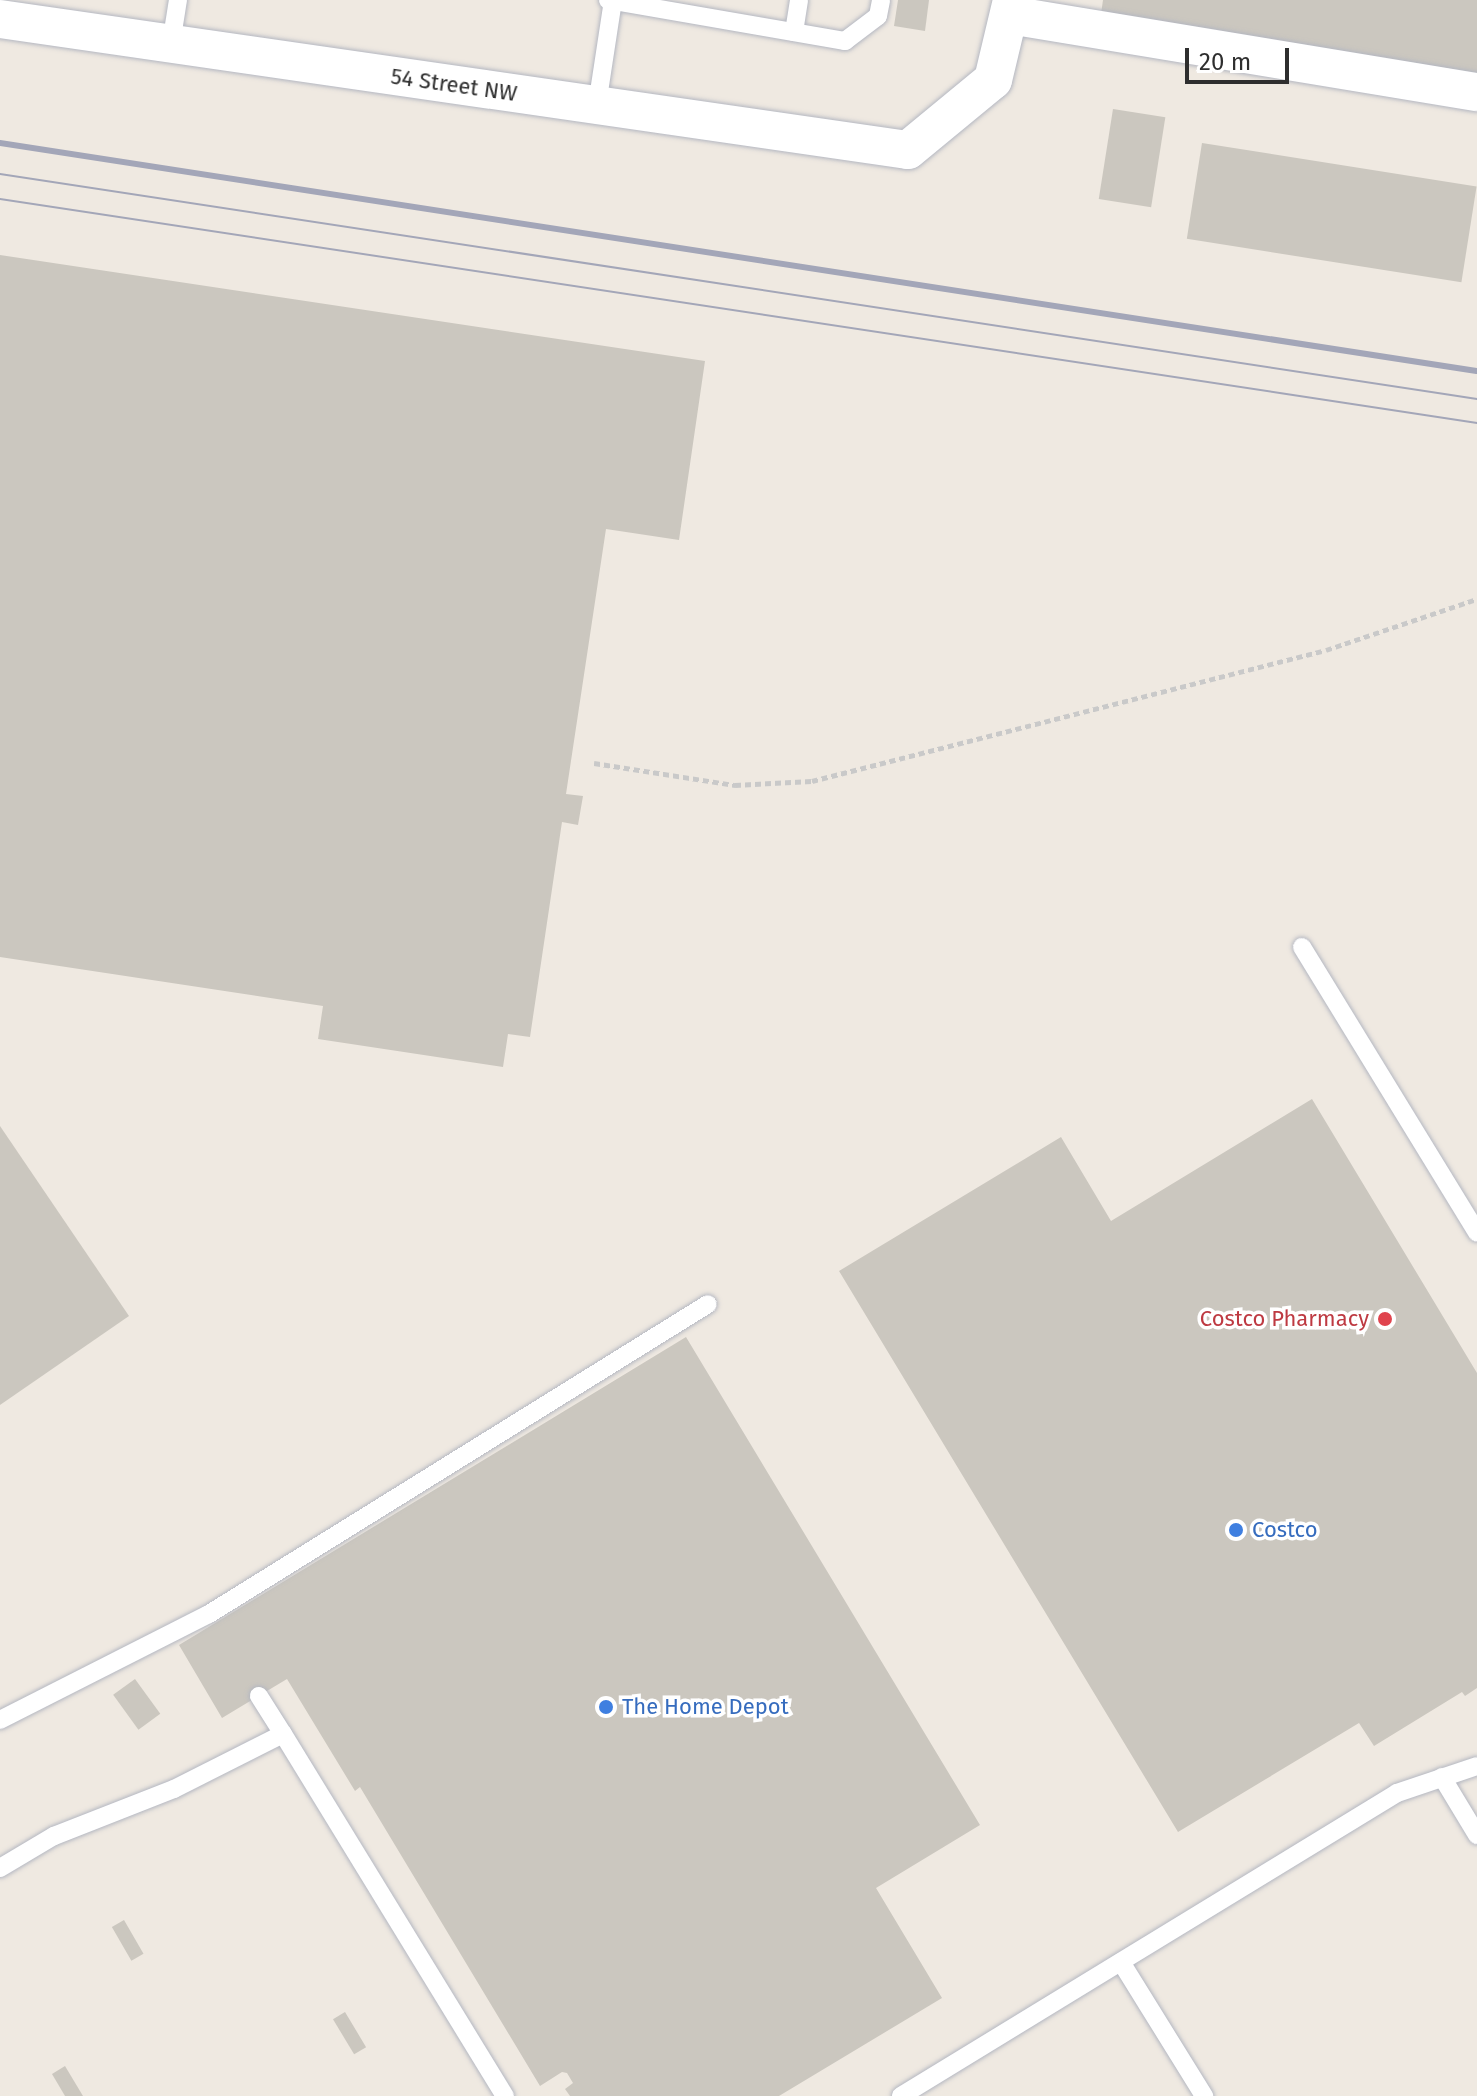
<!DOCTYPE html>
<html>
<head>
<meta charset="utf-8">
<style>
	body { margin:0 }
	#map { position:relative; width:1477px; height:2096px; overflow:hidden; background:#efe9e1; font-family:"Fira Sans",sans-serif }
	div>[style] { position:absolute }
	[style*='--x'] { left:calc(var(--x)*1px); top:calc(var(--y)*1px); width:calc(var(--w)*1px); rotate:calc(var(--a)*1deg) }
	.building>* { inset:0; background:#cbc7bf; transform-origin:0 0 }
	.path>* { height:5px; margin-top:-2.5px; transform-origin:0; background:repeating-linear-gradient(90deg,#c9c9c9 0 6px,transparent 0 10px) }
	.roads { filter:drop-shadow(0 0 2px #b4b7c1) drop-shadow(0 0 2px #b4b7c1) }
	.service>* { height:18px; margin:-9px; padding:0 9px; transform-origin:9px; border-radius:9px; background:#fff }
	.minor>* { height:38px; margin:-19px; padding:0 19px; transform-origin:19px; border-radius:19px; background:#fff }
	.tram>* { height:2px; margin:-1px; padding:0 1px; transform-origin:1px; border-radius:1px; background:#a3a6b8 }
	.rail>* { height:6px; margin:-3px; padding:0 3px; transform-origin:3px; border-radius:3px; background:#a3a6b8 }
	.dots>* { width:22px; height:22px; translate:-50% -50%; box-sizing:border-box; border:4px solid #fff; border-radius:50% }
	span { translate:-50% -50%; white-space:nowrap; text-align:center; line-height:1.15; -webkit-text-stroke:7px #fff; paint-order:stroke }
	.street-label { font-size:22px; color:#2e2e2e }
	.health-label { font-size:22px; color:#be3a42 }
	.right { translate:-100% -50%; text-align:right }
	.shop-label { font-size:22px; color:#366cbe }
	.left { translate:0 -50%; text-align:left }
	.scale { position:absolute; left:1185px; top:48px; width:104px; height:36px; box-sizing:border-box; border:4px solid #2e2e2e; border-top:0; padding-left:10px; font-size:24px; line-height:28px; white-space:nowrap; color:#2e2e2e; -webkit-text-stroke:6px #fff; paint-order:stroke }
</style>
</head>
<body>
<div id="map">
	<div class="building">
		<div style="clip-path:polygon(898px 0,929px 0,925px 31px,894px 26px)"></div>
		<div style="clip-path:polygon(1103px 0,1477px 0,1477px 73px,1101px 14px)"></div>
		<div style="left:1113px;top:109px;width:53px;height:91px;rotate:9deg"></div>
		<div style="left:1202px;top:143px;width:278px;height:97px;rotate:9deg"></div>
		<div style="clip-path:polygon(0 255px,705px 361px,679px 540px,606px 529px,566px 794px,583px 796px,578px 825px,562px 822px,530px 1037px,508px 1034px,503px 1067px,318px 1039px,323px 1006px,0 957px)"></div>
		<div style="clip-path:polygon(1312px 1099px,1477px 1373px,1477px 1688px,1465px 1696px,1462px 1692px,1374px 1746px,1359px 1723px,1178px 1832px,839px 1271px,1061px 1137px,1111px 1221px)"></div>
		<div style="clip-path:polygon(0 1126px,129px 1316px,0 1405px)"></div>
		<div style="clip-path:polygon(686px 1337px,980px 1825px,876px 1888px,942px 1998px,779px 2096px,570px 2096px,565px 2089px,573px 2083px,567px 2073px,562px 2072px,540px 2086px,360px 1787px,355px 1791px,287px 1679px,222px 1718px,179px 1645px)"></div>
		<div style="left:135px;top:1679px;width:43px;height:27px;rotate:54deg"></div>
		<div style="left:124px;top:1920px;width:39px;height:14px;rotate:60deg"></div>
		<div style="left:345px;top:2012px;width:41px;height:14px;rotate:59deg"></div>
		<div style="clip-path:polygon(65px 2066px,83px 2096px,65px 2096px,52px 2074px)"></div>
	</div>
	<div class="path">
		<div style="--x:594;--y:763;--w:143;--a:8.9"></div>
		<div style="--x:735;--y:785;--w:77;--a:-3"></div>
		<div style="--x:812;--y:781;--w:530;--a:-14.3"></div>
		<div style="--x:1326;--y:650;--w:159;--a:-18.7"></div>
	</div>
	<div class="roads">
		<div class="service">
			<div style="--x:608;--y:0;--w:241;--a:9.8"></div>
			<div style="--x:845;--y:41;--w:41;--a:-37.1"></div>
			<div style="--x:878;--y:16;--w:16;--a:-79"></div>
			<div style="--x:794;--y:32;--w:32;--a:-81"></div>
			<div style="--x:171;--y:44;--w:45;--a:-81"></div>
			<div style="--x:597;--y:105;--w:105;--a:-81.3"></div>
			<div style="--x:1302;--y:947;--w:335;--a:58.5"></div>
			<div style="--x:0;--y:1720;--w:234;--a:-26.9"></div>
			<div style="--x:209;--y:1614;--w:587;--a:-31.85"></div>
			<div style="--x:283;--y:1734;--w:425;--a:58.5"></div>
			<div style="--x:1442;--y:1777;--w:68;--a:58.9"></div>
			<div style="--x:0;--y:1868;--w:63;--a:-30.7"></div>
			<div style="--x:54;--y:1836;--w:129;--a:-21.4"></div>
			<div style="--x:174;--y:1789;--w:122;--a:-26.8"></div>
			<div style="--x:283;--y:1734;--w:45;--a:-122.3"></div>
			<div style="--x:1121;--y:1962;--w:158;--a:58.2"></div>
			<div style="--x:901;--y:2096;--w:581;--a:-31.42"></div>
			<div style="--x:1397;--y:1793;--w:84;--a:-18.6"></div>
		</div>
		<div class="minor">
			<div style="--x:1010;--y:15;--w:473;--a:9.4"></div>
			<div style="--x:0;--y:19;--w:917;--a:8.21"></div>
			<div style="--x:908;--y:150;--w:110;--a:-39.5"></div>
			<div style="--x:993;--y:80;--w:82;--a:-76.6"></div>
		</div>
	</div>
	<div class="tram">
		<div style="--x:0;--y:174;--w:1494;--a:8.66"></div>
		<div style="--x:0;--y:199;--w:1494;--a:8.62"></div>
	</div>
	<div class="rail">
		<div style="--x:0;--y:143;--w:1494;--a:8.78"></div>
	</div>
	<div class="dots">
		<div style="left:1385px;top:1319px;background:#e0444e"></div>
		<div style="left:1236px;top:1530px;background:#3f7fe0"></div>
		<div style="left:606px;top:1707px;background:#3f7fe0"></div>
	</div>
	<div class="street-label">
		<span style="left:454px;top:85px;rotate:8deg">54 Street NW</span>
	</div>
	<div class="health-label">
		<span class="right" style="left:1369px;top:1319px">Costco Pharmacy</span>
	</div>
	<div class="shop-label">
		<span class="left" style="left:1252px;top:1530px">Costco</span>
		<span class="left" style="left:622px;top:1707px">The Home Depot</span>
	</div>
	<div class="scale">20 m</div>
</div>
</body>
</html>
